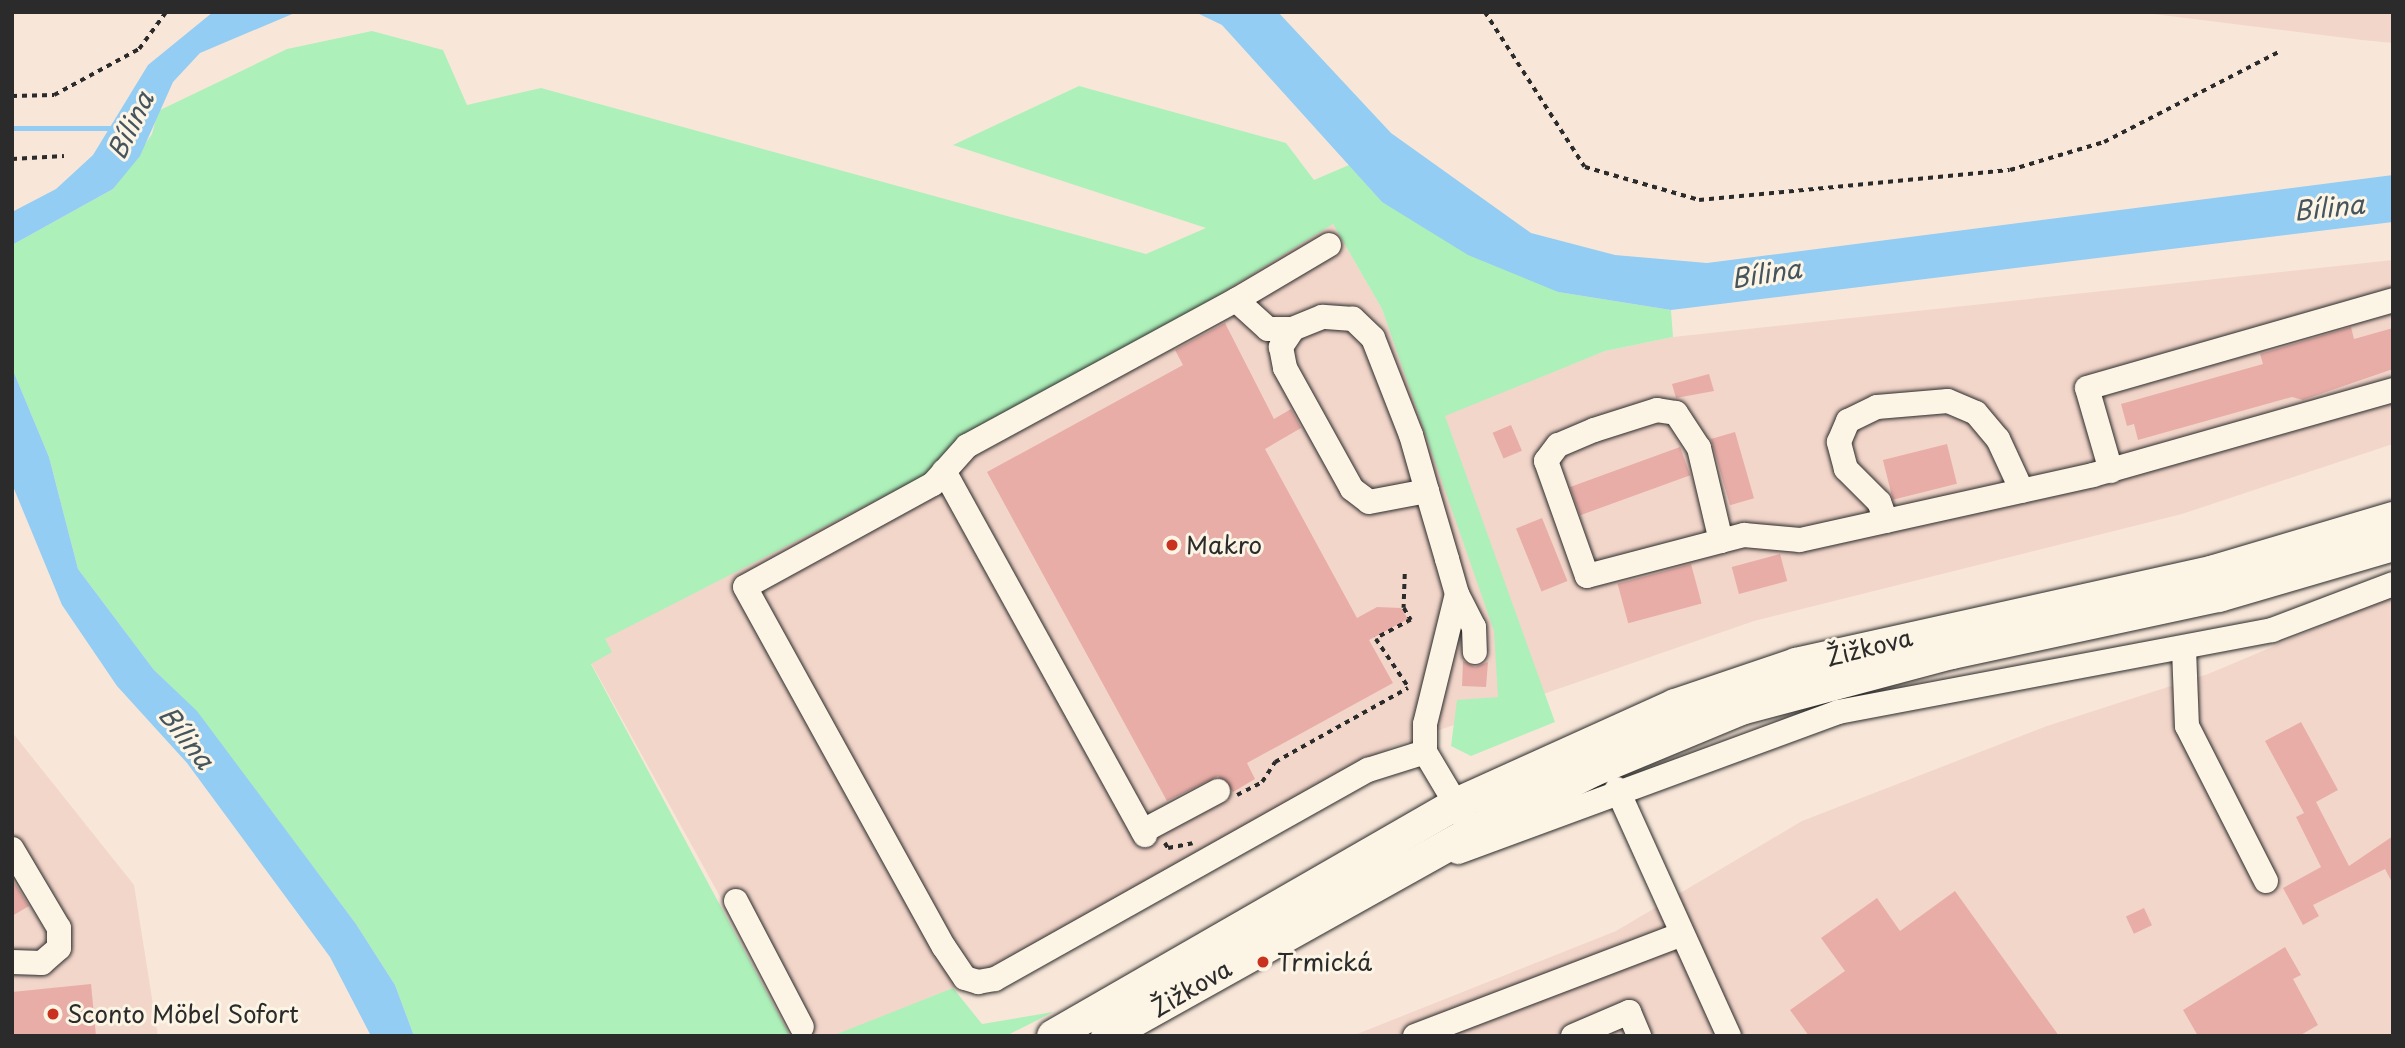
<!DOCTYPE html>
<html>
<head>
<meta charset="utf-8">
<style>
	body { margin:0 }
	#map { position:relative; width:2405px; height:1048px; overflow:hidden; background:#f8e7d9; font-family:"Playpen Sans",sans-serif }
	div>[style] { position:absolute }
	[style*='--x'] { left:calc(var(--x)*1px); top:calc(var(--y)*1px); width:calc(var(--w)*1px); rotate:calc(var(--a)*1deg) }
	.built>* { inset:0; background:#f3d6ca }
	.green>* { inset:0; background:#aef0ba }
	.water>* { inset:0; background:#94cdf3 }
	.stream>* { height:5px; margin:-2.5px; padding:0 2.5px; transform-origin:2.5px; border-radius:2.5px; background:#94cdf3 }
	.building>* { inset:0; background:#e8ada7; transform-origin:0 0 }
	.path>* { height:3.5px; margin-top:-1.75px; transform-origin:0; background:repeating-linear-gradient(90deg,#2b2b2b 0 5px,transparent 0 10px) }
	.roads { filter:drop-shadow(0 0 2px #2b2b2b) drop-shadow(0 0 2px #2b2b2b) }
	.minor>* { height:24px; margin:-12px; padding:0 12px; transform-origin:12px; border-radius:12px; background:#fcf5e5 }
	.major>* { height:32px; margin:-16px; padding:0 16px; transform-origin:16px; border-radius:16px; background:#fcf5e5 }
	.dots>* { width:19px; height:19px; translate:-50% -50%; box-sizing:border-box; border:4px solid #fcf5e5; border-radius:50% }
	span { translate:-50% -50%; white-space:nowrap; text-align:center; line-height:1.15; -webkit-text-stroke:6px #fcf5e5; paint-order:stroke }
	.poi-label { font-size:24px; color:#2b2b2b }
	.left { translate:0 -50%; text-align:left }
	.street-label { font-size:24px; color:#2b2b2b }
	.water-label { font-size:26px; color:#45545d; font-style:italic }
	.frame { position:absolute; inset:0; border:14px solid #2b2b2b; pointer-events:none }
</style>
</head>
<body>
<div id="map">
	<div class="built">
		<div style="clip-path:polygon(2137px 12px,2393px 12px,2393px 43px,2362px 40px)"></div>
		<div style="clip-path:polygon(1333px 224px,1382px 309px,1422px 423px,1605px 351px,1673px 337px,2393px 260px,2393px 444px,2182px 514px,1754px 621px,1393px 746px,953px 988px,835px 1036px,797px 1036px,591px 663px,605px 639px)"></div>
		<div style="clip-path:polygon(2393px 596px,2393px 1036px,1352px 1036px,1616px 931px,1802px 821px,2047px 726px,2208px 674px)"></div>
		<div style="clip-path:polygon(12px 732px,134px 885px,158px 1036px,12px 1036px)"></div>
	</div>
	<div class="green">
		<div style="clip-path:polygon(372px 31px,443px 50px,467px 105px,541px 88px,1146px 254px,1206px 228px,953px 145px,1079px 86px,1286px 143px,1314px 180px,1349px 165px,1382px 202px,1558px 292px,1671px 310px,1673px 337px,1605px 351px,1445px 416px,1555px 722px,1471px 756px,1451px 746px,1457px 700px,1498px 697px,1494px 631px,1382px 309px,1333px 224px,935px 470px,605px 639px,612px 652px,591px 664px,790px 1036px,414px 1036px,395px 985px,356px 924px,197px 712px,154px 670px,78px 569px,49px 457px,12px 368px,12px 245px,113px 189px,152px 134px,158px 111px,287px 49px)"></div>
		<div style="clip-path:polygon(953px 988px,982px 1024px,1053px 1012px,1006px 1036px,832px 1036px)"></div>
	</div>
	<div class="water">
		<div style="clip-path:polygon(213px 12px,297px 12px,200px 53px,173px 82px,140px 156px,113px 189px,12px 245px,12px 212px,56px 189px,93px 155px,148px 65px)"></div>
		<div style="clip-path:polygon(1195px 12px,1278px 12px,1391px 133px,1531px 233px,1615px 255px,1707px 263px,2393px 175px,2393px 222px,1671px 310px,1558px 292px,1468px 255px,1382px 202px,1222px 25px)"></div>
		<div style="clip-path:polygon(12px 368px,49px 457px,78px 569px,154px 670px,197px 711px,356px 924px,395px 985px,414px 1036px,371px 1036px,330px 957px,187px 763px,117px 686px,62px 605px,12px 484px)"></div>
	</div>
	<div class="stream">
		<div style="--x:12;--y:128;--w:99;--a:0"></div>
	</div>
	<div class="building">
		<div style="clip-path:polygon(1225px 323px,1274px 419px,1291px 409px,1301px 428px,1265px 449px,1357px 618px,1377px 607px,1401px 608px,1408px 619px,1369px 640px,1393px 683px,1247px 763px,1255px 779px,1233px 792px,1218px 776px,1167px 801px,987px 472px,1183px 365px,1175px 350px)"></div>
		<div style="clip-path:polygon(2351px 327px,2354px 339px,2393px 328px,2393px 369px,2303px 400px,2292px 397px,2138px 440px,2134px 424px,2127px 426px,2121px 404px,2263px 364px,2260px 354px)"></div>
		<div style="clip-path:polygon(1709px 374px,1714px 391px,1676px 398px,1672px 384px)"></div>
		<div style="left:1511px;top:425px;width:28px;height:20px;rotate:67deg"></div>
		<div style="left:1735px;top:432px;width:69px;height:25px;rotate:74deg"></div>
		<div style="left:1947px;top:444px;width:41px;height:66px;rotate:76deg"></div>
		<div style="left:1680px;top:447px;width:30px;height:117px;rotate:70deg"></div>
		<div style="left:1542px;top:518px;width:68px;height:28px;rotate:68deg"></div>
		<div style="left:1780px;top:554px;width:28px;height:50px;rotate:75deg"></div>
		<div style="left:1691px;top:564px;width:41px;height:76px;rotate:75deg"></div>
		<div style="clip-path:polygon(1463px 661px,1475px 667px,1488px 662px,1486px 687px,1462px 686px)"></div>
		<div style="clip-path:polygon(2301px 722px,2338px 790px,2316px 802px,2349px 866px,2393px 836px,2393px 884px,2385px 869px,2313px 905px,2319px 916px,2303px 925px,2283px 888px,2321px 867px,2296px 817px,2304px 813px,2265px 741px)"></div>
		<div style="clip-path:polygon(12px 879px,29px 906px,12px 916px)"></div>
		<div style="clip-path:polygon(1955px 891px,2059px 1036px,1809px 1036px,1790px 1010px,1845px 971px,1821px 938px,1877px 898px,1900px 931px)"></div>
		<div style="left:2144px;top:908px;width:19px;height:20px;rotate:65deg"></div>
		<div style="clip-path:polygon(2285px 947px,2301px 975px,2293px 979px,2318px 1025px,2299px 1036px,2198px 1036px,2183px 1010px)"></div>
		<div style="clip-path:polygon(91px 984px,96px 1036px,12px 1036px,12px 992px)"></div>
	</div>
	<div class="path">
		<div style="--x:1485;--y:12;--w:184;--a:57.2"></div>
		<div style="--x:1585;--y:167;--w:119;--a:16.1"></div>
		<div style="--x:1699;--y:200;--w:312;--a:-5.5"></div>
		<div style="--x:2010;--y:170;--w:98;--a:-16.6"></div>
		<div style="--x:2104;--y:142;--w:198;--a:-27.3"></div>
		<div style="--x:12;--y:96;--w:42;--a:-1.4"></div>
		<div style="--x:54;--y:95;--w:97;--a:-28.4"></div>
		<div style="--x:139;--y:49;--w:46;--a:-53.9"></div>
		<div style="--x:12;--y:159;--w:52;--a:-3.3"></div>
		<div style="--x:1405;--y:574;--w:34;--a:92"></div>
		<div style="--x:1404;--y:608;--w:14;--a:60"></div>
		<div style="--x:1411;--y:620;--w:40;--a:152"></div>
		<div style="--x:1376;--y:639;--w:59;--a:56"></div>
		<div style="--x:1237;--y:795;--w:28;--a:-27"></div>
		<div style="--x:1262;--y:782;--w:24;--a:-57"></div>
		<div style="--x:1275;--y:762;--w:152;--a:-29.1"></div>
		<div style="--x:1165;--y:843;--w:6;--a:59"></div>
		<div style="--x:1168;--y:848;--w:25;--a:-11"></div>
	</div>
	<div class="roads">
		<div class="minor">
			<div style="--x:1236;--y:300;--w:108;--a:-30.6"></div>
			<div style="--x:1293;--y:329;--w:25;--a:180"></div>
			<div style="--x:1268;--y:329;--w:43;--a:-137.8"></div>
			<div style="--x:1236;--y:300;--w:306;--a:151.5"></div>
			<div style="--x:967;--y:446;--w:51;--a:131.8"></div>
			<div style="--x:933;--y:484;--w:214;--a:151.3"></div>
			<div style="--x:745;--y:587;--w:411;--a:61.1"></div>
			<div style="--x:944;--y:947;--w:37;--a:56"></div>
			<div style="--x:965;--y:978;--w:14;--a:17"></div>
			<div style="--x:978;--y:982;--w:17;--a:-10"></div>
			<div style="--x:995;--y:979;--w:428;--a:-29.3"></div>
			<div style="--x:1368;--y:770;--w:60;--a:-17.5"></div>
			<div style="--x:1425;--y:752;--w:78;--a:59.2"></div>
			<div style="--x:944;--y:471;--w:416;--a:61.1"></div>
			<div style="--x:2111;--y:471;--w:86;--a:-106.1"></div>
			<div style="--x:2087;--y:388;--w:318;--a:-16"></div>
			<div style="--x:1886;--y:521;--w:20;--a:-110"></div>
			<div style="--x:1879;--y:502;--w:47;--a:-135"></div>
			<div style="--x:1846;--y:469;--w:28;--a:-105"></div>
			<div style="--x:1839;--y:442;--w:23;--a:-67"></div>
			<div style="--x:1848;--y:421;--w:32;--a:-26"></div>
			<div style="--x:1877;--y:407;--w:71;--a:-4.8"></div>
			<div style="--x:1948;--y:401;--w:30;--a:23"></div>
			<div style="--x:1976;--y:413;--w:34;--a:50"></div>
			<div style="--x:1998;--y:439;--w:57;--a:65.2"></div>
			<div style="--x:1721;--y:541;--w:96;--a:-103.3"></div>
			<div style="--x:1699;--y:448;--w:42;--a:-123.3"></div>
			<div style="--x:1676;--y:413;--w:19;--a:-171"></div>
			<div style="--x:1657;--y:410;--w:66;--a:162.4"></div>
			<div style="--x:1594;--y:430;--w:39;--a:157"></div>
			<div style="--x:1558;--y:445;--w:20;--a:127"></div>
			<div style="--x:1546;--y:461;--w:122;--a:70.4"></div>
			<div style="--x:1587;--y:576;--w:138;--a:-14.6"></div>
			<div style="--x:1721;--y:541;--w:24;--a:-15"></div>
			<div style="--x:1744;--y:535;--w:56;--a:5.1"></div>
			<div style="--x:1800;--y:540;--w:300;--a:-12.5"></div>
			<div style="--x:2093;--y:475;--w:312;--a:-15.8"></div>
			<div style="--x:1457;--y:594;--w:37;--a:63"></div>
			<div style="--x:1474;--y:627;--w:25;--a:88"></div>
			<div style="--x:2184;--y:649;--w:77;--a:87.8"></div>
			<div style="--x:2187;--y:726;--w:174;--a:63"></div>
			<div style="--x:1425;--y:752;--w:28;--a:-90"></div>
			<div style="--x:1425;--y:724;--w:134;--a:-76.2"></div>
			<div style="--x:1457;--y:594;--w:36;--a:-106"></div>
			<div style="--x:1447;--y:559;--w:71;--a:-106.4"></div>
			<div style="--x:1427;--y:491;--w:58;--a:-105.9"></div>
			<div style="--x:1411;--y:435;--w:104;--a:-111.4"></div>
			<div style="--x:1373;--y:338;--w:28;--a:-136"></div>
			<div style="--x:1353;--y:319;--w:31;--a:-176"></div>
			<div style="--x:1322;--y:317;--w:31;--a:158"></div>
			<div style="--x:1293;--y:329;--w:22;--a:124"></div>
			<div style="--x:1281;--y:347;--w:21;--a:79"></div>
			<div style="--x:1285;--y:368;--w:138;--a:61"></div>
			<div style="--x:1352;--y:489;--w:21;--a:37"></div>
			<div style="--x:1369;--y:502;--w:59;--a:-10.7"></div>
			<div style="--x:1617;--y:789;--w:271;--a:65.6"></div>
			<div style="--x:1143;--y:831;--w:85;--a:-28.1"></div>
			<div style="--x:12;--y:849;--w:92;--a:59.3"></div>
			<div style="--x:59;--y:928;--w:20;--a:90"></div>
			<div style="--x:59;--y:948;--w:23;--a:139"></div>
			<div style="--x:42;--y:963;--w:30;--a:-178"></div>
			<div style="--x:1458;--y:852;--w:405;--a:-20.2"></div>
			<div style="--x:1838;--y:712;--w:442;--a:-10.7"></div>
			<div style="--x:2272;--y:630;--w:129;--a:-20.8"></div>
			<div style="--x:736;--y:901;--w:142;--a:62.4"></div>
			<div style="--x:1415;--y:1036;--w:284;--a:-20.9"></div>
			<div style="--x:1573;--y:1036;--w:61;--a:-23.2"></div>
			<div style="--x:1629;--y:1012;--w:26;--a:67"></div>
		</div>
		<div class="major">
			<div style="--x:1053;--y:1036;--w:465;--a:-29.9"></div>
			<div style="--x:1456;--y:804;--w:240;--a:-24.3"></div>
			<div style="--x:1675;--y:705;--w:128;--a:-18.7"></div>
			<div style="--x:1796;--y:664;--w:428;--a:-12.5"></div>
			<div style="--x:2214;--y:571;--w:187;--a:-16.5"></div>
			<div style="--x:1107;--y:1036;--w:418;--a:-29.2"></div>
			<div style="--x:1472;--y:832;--w:137;--a:-26.9"></div>
			<div style="--x:1594;--y:770;--w:159;--a:-22.5"></div>
			<div style="--x:1741;--y:709;--w:218;--a:-14.9"></div>
			<div style="--x:1952;--y:653;--w:273;--a:-12.1"></div>
			<div style="--x:2219;--y:596;--w:181;--a:-16.3"></div>
		</div>
	</div>
	<div class="dots">
		<div style="left:1172px;top:545px;background:#c8321e"></div>
		<div style="left:1263px;top:962px;background:#c8321e"></div>
		<div style="left:53px;top:1014px;background:#c8321e"></div>
	</div>
	<div class="poi-label">
		<span class="left" style="left:1186px;top:545px">Makro</span>
		<span class="left" style="left:1277px;top:962px">Trmická</span>
		<span class="left" style="left:67px;top:1014px">Sconto Möbel Sofort</span>
	</div>
	<div class="street-label">
		<span style="left:1869px;top:647px;rotate:-14deg">Žižkova</span>
		<span style="left:1191px;top:988px;rotate:-30deg">Žižkova</span>
	</div>
	<div class="water-label">
		<span style="left:130px;top:125px;rotate:-64deg">Bílina</span>
		<span style="left:2329px;top:207px;rotate:-6deg">Bílina</span>
		<span style="left:1766px;top:273px;rotate:-9deg">Bílina</span>
		<span style="left:187px;top:737px;rotate:52deg">Bílina</span>
	</div>
	<div class="frame"></div>
</div>
</body>
</html>
